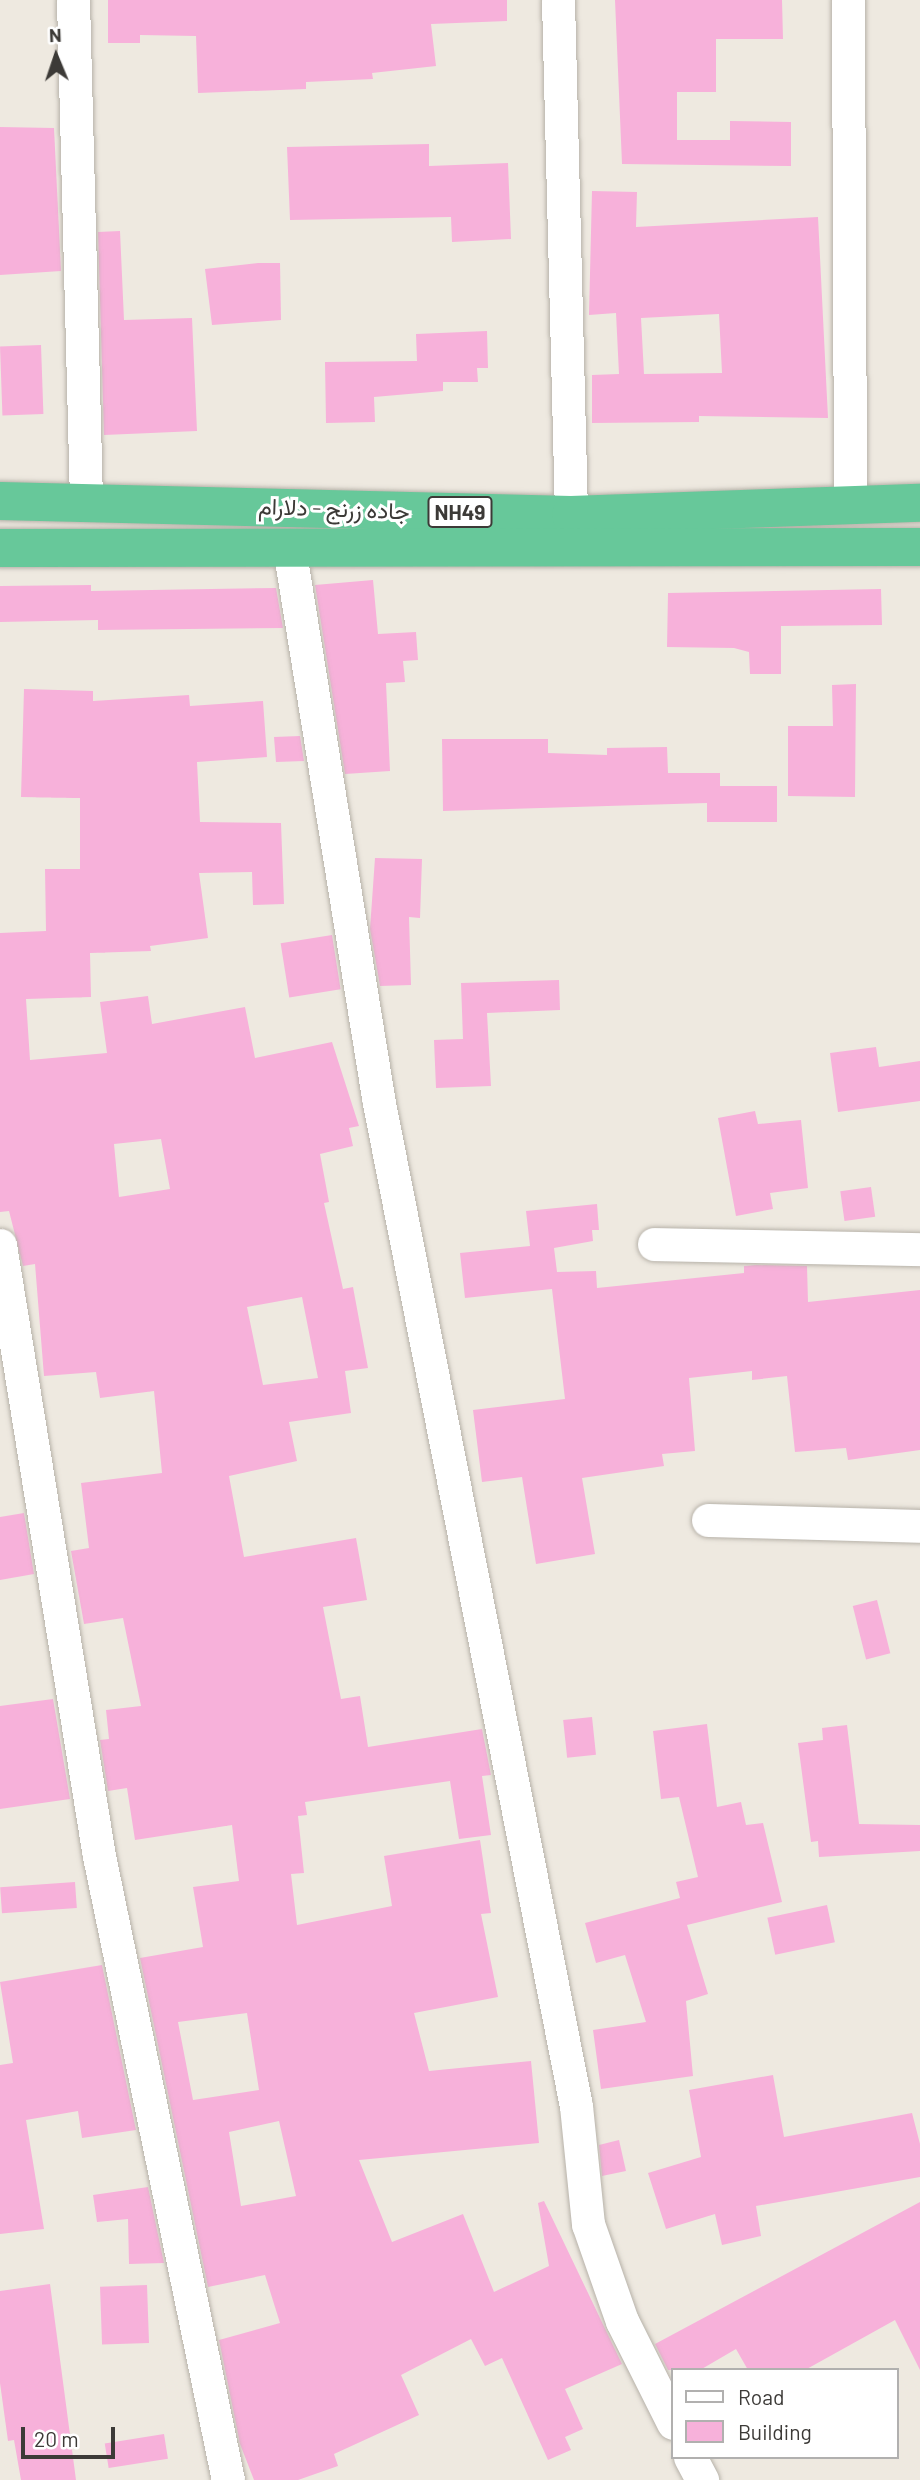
<!DOCTYPE html>
<html>
<head>
<meta charset="utf-8">
<style>
	body { margin:0 }
	#map { position:relative; width:920px; height:2480px; overflow:hidden; background:#eee9e0; font-family:Barlow,Vazirmatn,sans-serif }
	div>[style] { position:absolute }
	[style*='--x'] { left:calc(var(--x)*1px); top:calc(var(--y)*1px); width:calc(var(--w)*1px); rotate:calc(var(--a)*1deg) }
	.building>* { inset:0; background:#f7b1da; transform-origin:0 0 }
	.roads { filter:drop-shadow(0 0 2px #b7b2a9) drop-shadow(0 0 2px #b7b2a9) }
	.minor>* { height:33px; margin:-16.5px; padding:0 16.5px; transform-origin:16.5px; border-radius:16.5px; background:#fff }
	.trunk>* { height:38px; margin:-19px; padding:0 19px; transform-origin:19px; border-radius:19px; background:#67c89a }
	span { translate:-50% -50%; white-space:nowrap; text-align:center; line-height:1.15; -webkit-text-stroke:6px #fff; paint-order:stroke }
	.shield-label span { padding:2px 5px; background:#fff; border:2px solid; border-radius:5px; -webkit-text-stroke-width:0 }
	.shield-label { font-size:21px; color:#3c3a37; font-weight:700 }
	.street-label { font-size:23px; color:#3c3a37 }
	.legend { position:absolute; left:671px; top:2368px; width:228px; height:91px; box-sizing:border-box; background:#fff; border:2px solid #b1b0af; margin:0; padding:9px 12px; list-style:none; font-size:21px; color:#3c3a37 }
	.legend li { display:flex; align-items:center; gap:14px; height:35px }
	.legend b { width:35px; border:2px solid #b1b0af }
	.north { position:absolute; left:21px; top:21px; width:70px; height:70px; -webkit-text-stroke:5px #fff; paint-order:stroke; rotate:358deg; font-size:19px; font-weight:700; line-height:28px; text-align:center; color:#3c3a37 }
	.north::after { content:''; display:block; margin:auto; width:24px; height:32px; background:#3c3a37; clip-path:polygon(50% 0,100% 100%,50% 72%,0 100%) }
	.scale { position:absolute; left:21px; top:2427px; width:94px; height:32px; box-sizing:border-box; border:4px solid #3c3a37; border-top:0; padding-left:9px; font-size:21px; line-height:24px; white-space:nowrap; color:#3c3a37; -webkit-text-stroke:5px #fff; paint-order:stroke }
</style>
</head>
<body>
<div id="map">
	<div class="building">
		<div style="clip-path:polygon(108px 0,507px 0,507px 21px,431px 24px,436px 66px,372px 73px,373px 79px,306px 82px,306px 89px,198px 93px,196px 36px,140px 35px,140px 43px,108px 43px)"></div>
		<div style="clip-path:polygon(615px 0,782px 0,783px 39px,716px 39px,716px 92px,677px 92px,677px 140px,730px 140px,730px 121px,791px 122px,791px 166px,622px 164px)"></div>
		<div style="clip-path:polygon(0 127px,54px 128px,61px 271px,0 275px)"></div>
		<div style="clip-path:polygon(429px 144px,429px 166px,508px 163px,511px 239px,452px 242px,451px 217px,290px 220px,287px 147px)"></div>
		<div style="clip-path:polygon(evenodd,592px 191px,637px 192px,636px 227px,818px 217px,828px 418px,699px 416px,699px 422px,592px 423px,592px 375px,619px 374px,616px 313px,589px 315px,592px 191px,719px 314px,722px 373px,644px 374px,641px 318px,719px 314px)"></div>
		<div style="clip-path:polygon(120px 231px,124px 320px,192px 318px,197px 431px,104px 435px,98px 232px)"></div>
		<div style="clip-path:polygon(258px 263px,280px 263px,281px 320px,212px 325px,205px 269px)"></div>
		<div style="clip-path:polygon(487px 331px,488px 368px,477px 368px,478px 382px,443px 382px,443px 391px,374px 397px,375px 422px,326px 423px,325px 362px,417px 361px,416px 334px)"></div>
		<div style="left:41px;top:345px;width:69px;height:41px;rotate:88deg"></div>
		<div style="clip-path:polygon(373px 580px,378px 634px,416px 632px,418px 660px,403px 661px,405px 682px,386px 683px,390px 771px,345px 774px,315px 585px)"></div>
		<div style="clip-path:polygon(91px 585px,91px 591px,276px 588px,283px 628px,98px 630px,98px 620px,0 622px,0 586px)"></div>
		<div style="clip-path:polygon(881px 589px,882px 625px,781px 626px,781px 674px,750px 674px,749px 652px,734px 648px,667px 647px,668px 593px)"></div>
		<div style="clip-path:polygon(856px 684px,855px 797px,788px 796px,788px 726px,833px 726px,832px 685px)"></div>
		<div style="clip-path:polygon(evenodd,24px 689px,93px 691px,93px 701px,189px 695px,190px 706px,263px 701px,267px 757px,197px 762px,200px 822px,281px 823px,284px 904px,253px 905px,252px 872px,199px 873px,208px 938px,150px 946px,151px 951px,90px 953px,91px 997px,26px 999px,30px 1060px,107px 1053px,100px 1002px,148px 996px,152px 1024px,245px 1007px,255px 1058px,332px 1042px,359px 1126px,349px 1128px,353px 1146px,320px 1154px,329px 1202px,324px 1203px,343px 1289px,353px 1287px,368px 1368px,345px 1371px,351px 1413px,289px 1422px,297px 1461px,229px 1476px,244px 1557px,356px 1538px,367px 1600px,323px 1607px,341px 1699px,360px 1696px,368px 1747px,482px 1729px,491px 1775px,482px 1776px,491px 1835px,459px 1839px,450px 1781px,305px 1802px,307px 1815px,298px 1816px,304px 1873px,291px 1874px,297px 1925px,392px 1906px,384px 1856px,480px 1840px,491px 1913px,481px 1914px,498px 1997px,414px 2013px,429px 2071px,531px 2061px,539px 2143px,359px 2160px,392px 2242px,463px 2214px,494px 2292px,549px 2266px,538px 2203px,544px 2201px,622px 2364px,565px 2389px,583px 2429px,565px 2437px,571px 2450px,548px 2460px,502px 2358px,485px 2366px,471px 2339px,401px 2375px,419px 2415px,334px 2454px,338px 2466px,298px 2480px,254px 2480px,240px 2444px,219px 2340px,280px 2323px,265px 2275px,208px 2287px,140px 1958px,203px 1947px,193px 1887px,239px 1881px,232px 1825px,135px 1840px,127px 1788px,108px 1791px,100px 1740px,109px 1739px,106px 1710px,141px 1706px,123px 1618px,84px 1624px,71px 1551px,89px 1548px,81px 1483px,162px 1473px,154px 1391px,100px 1398px,96px 1372px,44px 1376px,35px 1264px,23px 1266px,9px 1211px,0 1212px,0 933px,46px 931px,45px 869px,80px 869px,80px 798px,21px 797px,24px 689px,161px 1139px,170px 1189px,119px 1197px,114px 1144px,161px 1139px,24px 689px,302px 1297px,318px 1378px,263px 1385px,247px 1307px,302px 1297px,24px 689px,247px 2013px,259px 2090px,193px 2100px,178px 2022px,247px 2013px,24px 689px,279px 2121px,296px 2196px,241px 2206px,229px 2132px,279px 2121px)"></div>
		<div style="clip-path:polygon(300px 736px,304px 761px,276px 762px,274px 737px)"></div>
		<div style="clip-path:polygon(442px 739px,548px 739px,548px 753px,607px 755px,607px 748px,667px 747px,668px 773px,720px 773px,720px 786px,777px 786px,777px 822px,707px 822px,707px 803px,443px 811px)"></div>
		<div style="clip-path:polygon(375px 858px,422px 859px,420px 918px,409px 917px,411px 985px,380px 986px,370px 929px)"></div>
		<div style="left:332px;top:935px;width:55px;height:52px;rotate:81deg"></div>
		<div style="clip-path:polygon(559px 980px,560px 1010px,487px 1013px,491px 1086px,436px 1088px,434px 1040px,463px 1039px,461px 983px)"></div>
		<div style="clip-path:polygon(876px 1047px,879px 1067px,920px 1061px,920px 1101px,838px 1112px,830px 1053px)"></div>
		<div style="clip-path:polygon(755px 1111px,758px 1124px,801px 1120px,808px 1188px,770px 1193px,773px 1209px,736px 1216px,718px 1118px)"></div>
		<div style="left:871px;top:1187px;width:30px;height:31px;rotate:82deg"></div>
		<div style="clip-path:polygon(597px 1204px,599px 1230px,592px 1230px,593px 1241px,554px 1248px,557px 1272px,596px 1271px,597px 1288px,744px 1273px,744px 1266px,756px 1265px,807px 1266px,808px 1302px,920px 1290px,920px 1450px,848px 1460px,846px 1448px,795px 1452px,787px 1376px,752px 1380px,752px 1371px,689px 1378px,695px 1451px,662px 1454px,664px 1466px,582px 1478px,595px 1554px,536px 1564px,522px 1477px,482px 1482px,473px 1410px,565px 1399px,552px 1289px,465px 1298px,460px 1253px,530px 1246px,526px 1211px)"></div>
		<div style="clip-path:polygon(24px 1513px,34px 1574px,0 1580px,0 1517px)"></div>
		<div style="left:877px;top:1600px;width:55px;height:25px;rotate:76deg"></div>
		<div style="clip-path:polygon(53px 1699px,70px 1799px,0 1809px,0 1706px)"></div>
		<div style="left:592px;top:1717px;width:38px;height:29px;rotate:84deg"></div>
		<div style="clip-path:polygon(707px 1724px,717px 1807px,741px 1802px,746px 1825px,763px 1823px,782px 1902px,687px 1925px,708px 1994px,686px 2001px,693px 2076px,601px 2089px,593px 2030px,646px 2022px,625px 1955px,596px 1963px,585px 1923px,680px 1898px,676px 1882px,698px 1877px,679px 1797px,661px 1799px,653px 1731px)"></div>
		<div style="clip-path:polygon(847px 1725px,859px 1824px,920px 1825px,920px 1851px,819px 1857px,818px 1841px,811px 1842px,798px 1743px,823px 1740px,822px 1728px)"></div>
		<div style="left:75px;top:1882px;width:26px;height:75px;rotate:86deg"></div>
		<div style="left:827px;top:1905px;width:38px;height:61px;rotate:78deg"></div>
		<div style="clip-path:polygon(102px 1965px,136px 2130px,82px 2138px,78px 2111px,26px 2120px,44px 2229px,0 2234px,0 2065px,13px 2063px,0 1982px)"></div>
		<div style="clip-path:polygon(773px 2075px,784px 2137px,912px 2113px,920px 2144px,920px 2177px,756px 2206px,761px 2236px,722px 2245px,715px 2214px,666px 2229px,648px 2173px,701px 2157px,689px 2090px)"></div>
		<div style="clip-path:polygon(619px 2140px,626px 2171px,602px 2176px,599px 2145px)"></div>
		<div style="clip-path:polygon(148px 2187px,164px 2263px,129px 2264px,128px 2219px,97px 2222px,93px 2195px)"></div>
		<div style="clip-path:polygon(920px 2202px,920px 2370px,895px 2320px,805px 2370px,748px 2370px,736px 2349px,700px 2370px,668px 2370px,655px 2344px)"></div>
		<div style="clip-path:polygon(50px 2284px,76px 2480px,21px 2480px,14px 2440px,8px 2441px,0 2383px,0 2291px)"></div>
		<div style="left:147px;top:2285px;width:58px;height:47px;rotate:88deg"></div>
		<div style="left:164px;top:2434px;width:25px;height:60px;rotate:81deg"></div>
	</div>
	<div class="roads">
		<div class="minor">
			<div style="--x:73;--y:0;--w:500;--a:88.51"></div>
			<div style="--x:558;--y:0;--w:515;--a:88.55"></div>
			<div style="--x:848;--y:0;--w:503;--a:89.77"></div>
			<div style="--x:289;--y:547;--w:563;--a:80.81"></div>
			<div style="--x:379;--y:1103;--w:1022;--a:78.89"></div>
			<div style="--x:576;--y:2106;--w:119;--a:84.2"></div>
			<div style="--x:588;--y:2224;--w:103;--a:70.7"></div>
			<div style="--x:622;--y:2321;--w:114;--a:63.4"></div>
			<div style="--x:654;--y:1244;--w:266;--a:1.1"></div>
			<div style="--x:0;--y:1245;--w:619;--a:80.8"></div>
			<div style="--x:99;--y:1856;--w:637;--a:78.32"></div>
			<div style="--x:708;--y:1520;--w:212;--a:1.6"></div>
			<div style="--x:690;--y:2457;--w:26;--a:62"></div>
		</div>
		<div class="trunk">
			<div style="--x:0;--y:501;--w:571;--a:1.4"></div>
			<div style="--x:571;--y:515;--w:349;--a:-2"></div>
			<div style="--x:0;--y:548;--w:920;--a:-0.06"></div>
		</div>
	</div>
	<div class="shield-label">
		<span style="left:460px;top:512px">NH49</span>
	</div>
	<div class="street-label">
		<span style="left:334px;top:508px;rotate:2deg">جاده زرنج - دلارام</span>
	</div>
	<ul class="legend">
	<li><b style="height:9px;background:#fff"></b>Road</li>
	<li><b style="height:19px;background:#f7b1da"></b>Building</li>
	</ul>
	<div class="north">N</div>
	<div class="scale">20 m</div>
</div>
</body>
</html>
